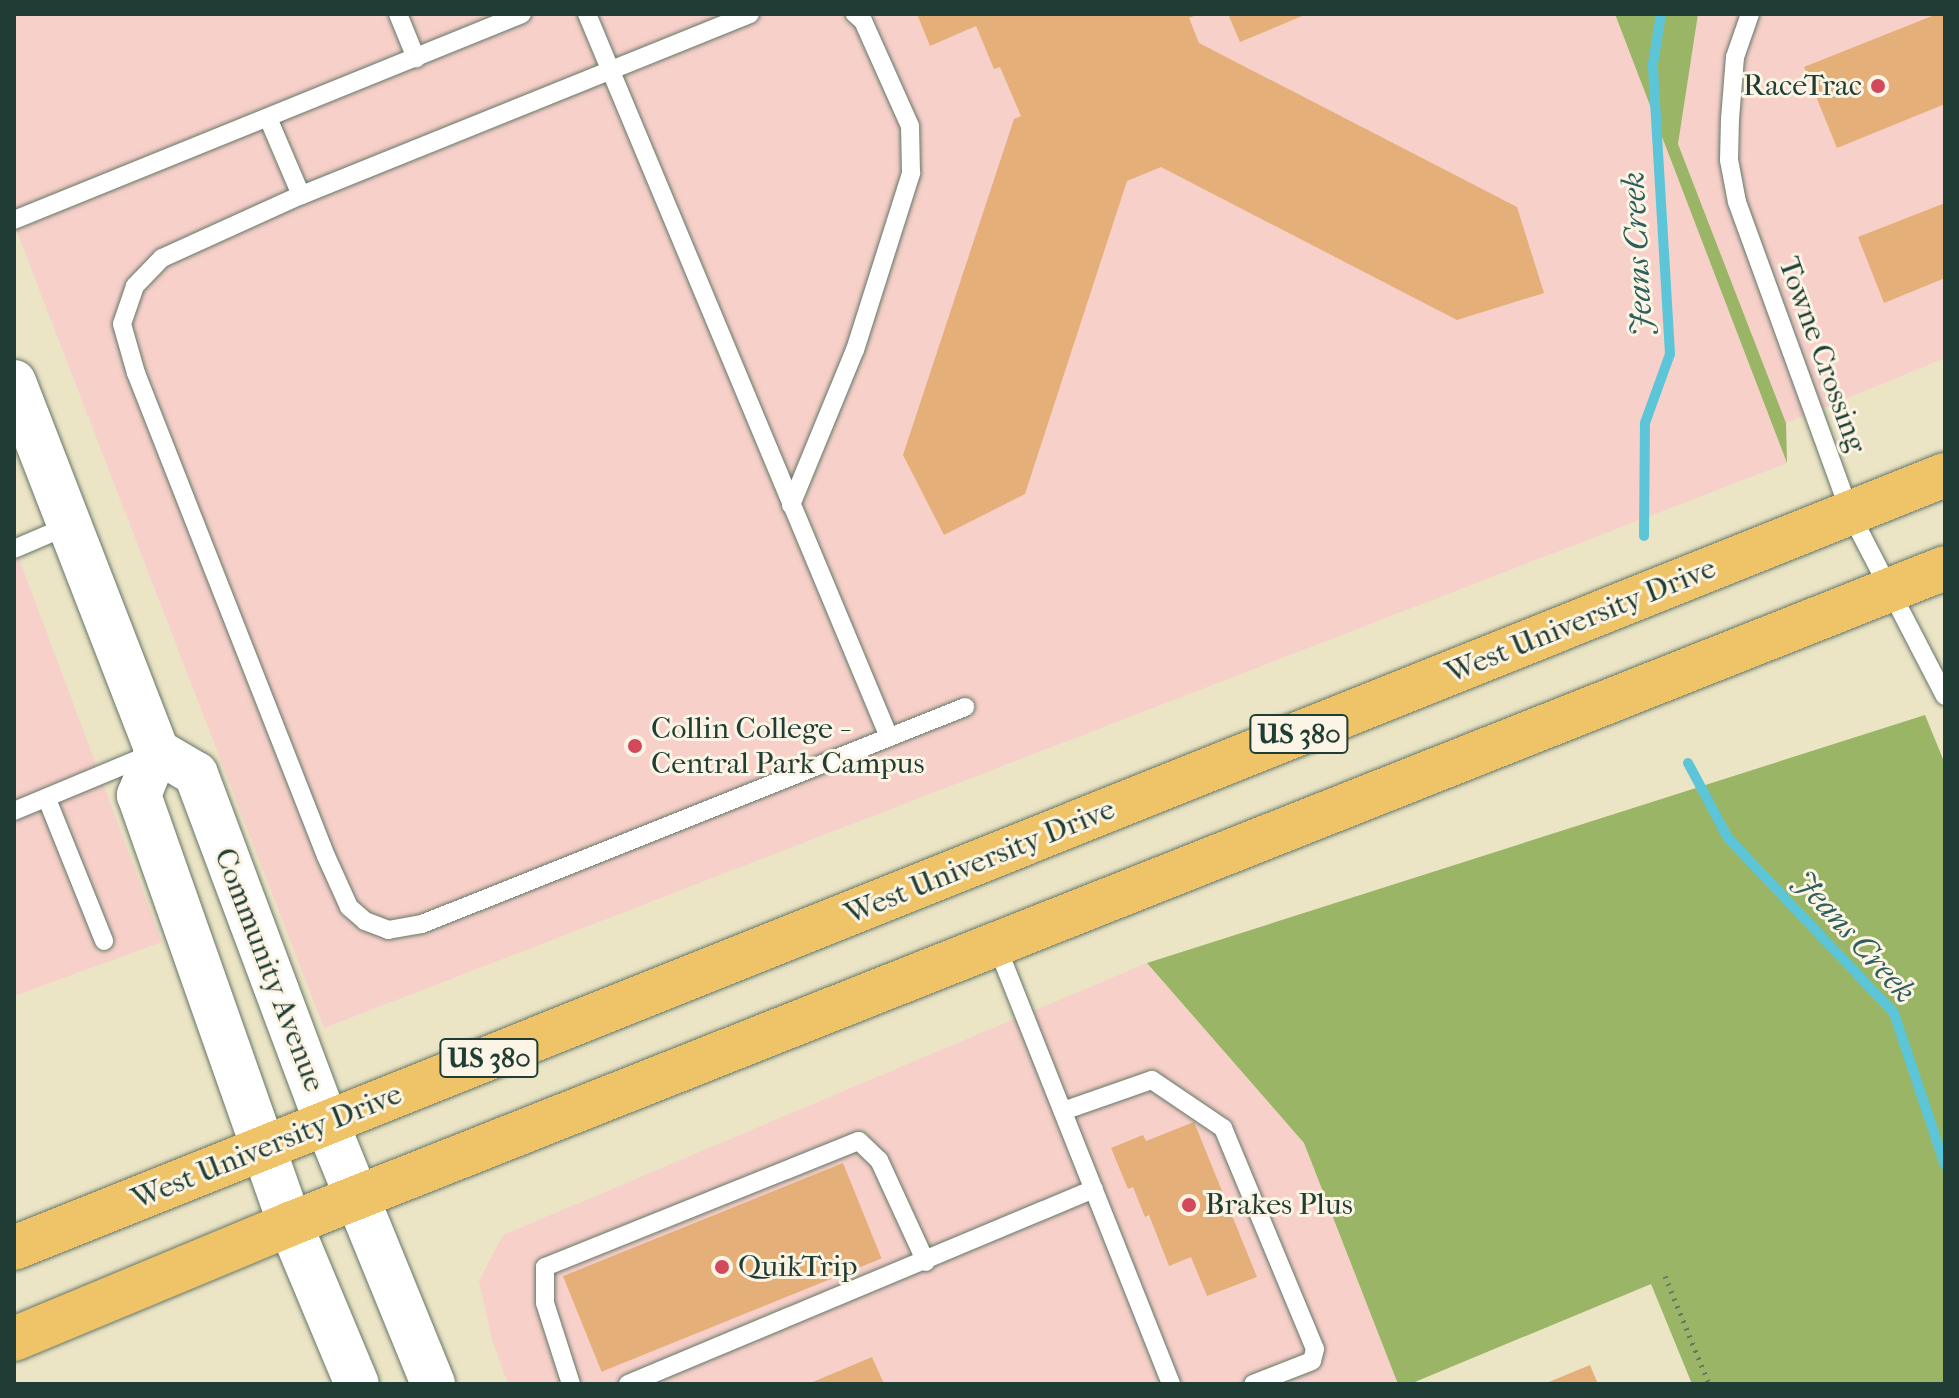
<!DOCTYPE html>
<html>
<head>
<meta charset="utf-8">
<style>
	body { margin:0 }
	#map { position:relative; width:1959px; height:1398px; overflow:hidden; background:#ebe4c5; font-family:"IM FELL French Canon",serif }
	div>[style] { position:absolute }
	[style*='--x'] { left:calc(var(--x)*1px); top:calc(var(--y)*1px); width:calc(var(--w)*1px); rotate:calc(var(--a)*1deg) }
	.built>* { inset:0; background:#f7d0ca }
	.forest>* { inset:0; background:#9ab566 }
	.stream>* { height:10px; margin:-5px; padding:0 5px; transform-origin:5px; border-radius:5px; background:#5cc6d8 }
	.building>* { inset:0; background:#e5af79; transform-origin:0 0 }
	.path>* { height:5px; margin-top:-2.5px; transform-origin:0; background:repeating-linear-gradient(90deg,#667767 0 2px,transparent 0 8px) }
	.roads { filter:drop-shadow(0 0 2px #667767) drop-shadow(0 0 2px #667767) }
	.service>* { height:18px; margin:-9px; padding:0 9px; transform-origin:9px; border-radius:9px; background:#fff }
	.tertiary>* { height:44px; margin:-22px; padding:0 22px; transform-origin:22px; border-radius:22px; background:#fff }
	.trunk>* { height:44px; margin:-22px; padding:0 22px; transform-origin:22px; border-radius:22px; background:#efc469 }
	.dots>* { width:22px; height:22px; translate:-50% -50%; box-sizing:border-box; border:4px solid #fcf5e5; border-radius:50% }
	span { translate:-50% -50%; white-space:nowrap; text-align:center; line-height:1.15; -webkit-text-stroke:6px #fcf5e5; paint-order:stroke }
	.shield-label span { padding:2px 6px; background:#fcf5e5; border:2px solid; border-radius:6px; -webkit-text-stroke-width:0 }
	.shield-label { font-size:28px; color:#1f3d34; font-weight:700 }
	.poi-label { font-size:30px; color:#1f3d34 }
	.right { translate:-100% -50%; text-align:right }
	.left { translate:0 -50%; text-align:left }
	.street-label { font-size:30px; color:#1f3d34 }
	.water-label { font-size:32px; color:#2e5f5d; font-style:italic }
	.frame { position:absolute; inset:0; border:16px solid #1f3d34; pointer-events:none }
</style>
</head>
<body>
<div id="map">
	<div class="built">
		<div style="clip-path:polygon(14px 14px,1615px 14px,1787px 463px,324px 1028px,14px 224px)"></div>
		<div style="clip-path:polygon(1698px 14px,1945px 14px,1945px 358px,1786px 423px,1678px 144px)"></div>
		<div style="clip-path:polygon(14px 545px,162px 942px,14px 996px)"></div>
		<div style="clip-path:polygon(1147px 963px,1304px 1143px,1398px 1384px,508px 1384px,492px 1340px,479px 1281px,503px 1235px)"></div>
	</div>
	<div class="forest">
		<div style="clip-path:polygon(1615px 14px,1698px 14px,1678px 144px,1786px 423px,1787px 463px)"></div>
		<div style="clip-path:polygon(1925px 715px,1945px 764px,1945px 1384px,1692px 1384px,1651px 1284px,1410px 1384px,1398px 1384px,1304px 1143px,1147px 963px)"></div>
	</div>
	<div class="stream">
		<div style="--x:1644;--y:536;--w:113;--a:-89.5"></div>
		<div style="--x:1645;--y:423;--w:73;--a:-70.1"></div>
		<div style="--x:1670;--y:354;--w:290;--a:-93.4"></div>
		<div style="--x:1653;--y:64;--w:51;--a:-80.9"></div>
		<div style="--x:1688;--y:763;--w:85;--a:61.9"></div>
		<div style="--x:1728;--y:838;--w:241;--a:46.5"></div>
		<div style="--x:1894;--y:1013;--w:160;--a:71.5"></div>
	</div>
	<div class="building">
		<div style="clip-path:polygon(917px 14px,1199px 14px,1189px 18px,1199px 43px,1517px 207px,1544px 293px,1457px 320px,1161px 167px,1127px 181px,1025px 494px,944px 535px,903px 455px,1014px 119px,1021px 116px,1000px 67px,994px 69px,976px 26px,930px 46px)"></div>
		<div style="clip-path:polygon(1228px 14px,1307px 14px,1240px 42px)"></div>
		<div style="clip-path:polygon(1937px 14px,1945px 14px,1945px 104px,1837px 148px,1804px 67px)"></div>
		<div style="clip-path:polygon(1945px 203px,1945px 278px,1884px 303px,1858px 237px)"></div>
		<div style="clip-path:polygon(1194px 1122px,1257px 1277px,1207px 1296px,1191px 1257px,1169px 1266px,1149px 1215px,1145px 1217px,1133px 1187px,1128px 1189px,1111px 1148px,1143px 1135px,1146px 1141px)"></div>
		<div style="left:843px;top:1163px;width:103px;height:302px;rotate:68deg"></div>
		<div style="clip-path:polygon(872px 1357px,884px 1384px,808px 1384px)"></div>
		<div style="clip-path:polygon(1590px 1365px,1598px 1384px,1544px 1384px)"></div>
	</div>
	<div class="path">
		<div style="--x:1665;--y:1276;--w:117;--a:67.8"></div>
	</div>
	<div class="roads">
		<div class="service">
			<div style="--x:398;--y:14;--w:48;--a:67.8"></div>
			<div style="--x:587;--y:14;--w:784;--a:67.33"></div>
			<div style="--x:750;--y:14;--w:484;--a:158"></div>
			<div style="--x:301;--y:195;--w:153;--a:155.6"></div>
			<div style="--x:162;--y:258;--w:39;--a:134"></div>
			<div style="--x:135;--y:286;--w:40;--a:108.9"></div>
			<div style="--x:122;--y:324;--w:51;--a:74.1"></div>
			<div style="--x:136;--y:373;--w:519;--a:68.53"></div>
			<div style="--x:326;--y:856;--w:56;--a:65.7"></div>
			<div style="--x:349;--y:907;--w:21;--a:41"></div>
			<div style="--x:365;--y:921;--w:25;--a:21"></div>
			<div style="--x:388;--y:930;--w:35;--a:-10"></div>
			<div style="--x:422;--y:924;--w:585;--a:-21.78"></div>
			<div style="--x:1750;--y:14;--w:46;--a:109.2"></div>
			<div style="--x:1735;--y:57;--w:62;--a:94.6"></div>
			<div style="--x:1730;--y:119;--w:41;--a:91.4"></div>
			<div style="--x:1729;--y:160;--w:43;--a:79.2"></div>
			<div style="--x:1737;--y:202;--w:331;--a:70"></div>
			<div style="--x:1850;--y:513;--w:206;--a:62.6"></div>
			<div style="--x:268;--y:118;--w:84;--a:66.8"></div>
			<div style="--x:14;--y:220;--w:548;--a:-22.07"></div>
			<div style="--x:791;--y:505;--w:168;--a:-67.6"></div>
			<div style="--x:855;--y:350;--w:186;--a:-72.4"></div>
			<div style="--x:911;--y:173;--w:47;--a:-91.2"></div>
			<div style="--x:910;--y:126;--w:115;--a:-114.1"></div>
			<div style="--x:863;--y:21;--w:11;--a:-139"></div>
			<div style="--x:14;--y:549;--w:61;--a:-23.2"></div>
			<div style="--x:47;--y:799;--w:153;--a:68.1"></div>
			<div style="--x:14;--y:811;--w:148;--a:-22.6"></div>
			<div style="--x:996;--y:944;--w:474;--a:68.3"></div>
			<div style="--x:1063;--y:1111;--w:94;--a:-19.2"></div>
			<div style="--x:1152;--y:1080;--w:86;--a:34.1"></div>
			<div style="--x:1223;--y:1128;--w:239;--a:67.4"></div>
			<div style="--x:1315;--y:1349;--w:12;--a:104"></div>
			<div style="--x:1312;--y:1361;--w:63;--a:158.7"></div>
			<div style="--x:571;--y:1384;--w:85;--a:-107.8"></div>
			<div style="--x:545;--y:1303;--w:36;--a:-90"></div>
			<div style="--x:545;--y:1267;--w:338;--a:-21.9"></div>
			<div style="--x:859;--y:1141;--w:28;--a:44"></div>
			<div style="--x:879;--y:1160;--w:112;--a:65.3"></div>
			<div style="--x:628;--y:1384;--w:505;--a:-22.71"></div>
		</div>
		<div class="tertiary">
			<div style="--x:14;--y:382;--w:396;--a:68.8"></div>
			<div style="--x:157;--y:751;--w:45;--a:30.5"></div>
			<div style="--x:196;--y:774;--w:374;--a:69.5"></div>
			<div style="--x:327;--y:1124;--w:281;--a:67.8"></div>
			<div style="--x:157;--y:751;--w:48;--a:112.2"></div>
			<div style="--x:139;--y:795;--w:455;--a:70.6"></div>
			<div style="--x:290;--y:1224;--w:173;--a:67.3"></div>
		</div>
		<div class="trunk">
			<div style="--x:14;--y:1248;--w:2080;--a:-21.82"></div>
			<div style="--x:14;--y:1339;--w:299;--a:-22.6"></div>
			<div style="--x:290;--y:1224;--w:1780;--a:-21.62"></div>
		</div>
	</div>
	<div class="dots">
		<div style="left:1878px;top:86px;background:#d1495b"></div>
		<div style="left:635px;top:746px;background:#d1495b"></div>
		<div style="left:1189px;top:1205px;background:#d1495b"></div>
		<div style="left:722px;top:1267px;background:#d1495b"></div>
	</div>
	<div class="shield-label">
		<span style="left:1299px;top:734px">US 380</span>
		<span style="left:489px;top:1058px">US 380</span>
	</div>
	<div class="poi-label">
		<span class="right" style="left:1862px;top:86px">RaceTrac</span>
		<span class="left" style="left:651px;top:746px">Collin College -<br>Central Park Campus</span>
		<span class="left" style="left:1205px;top:1205px">Brakes Plus</span>
		<span class="left" style="left:738px;top:1267px">QuikTrip</span>
	</div>
	<div class="street-label">
		<span style="left:1822px;top:355px;rotate:70deg">Towne Crossing</span>
		<span style="left:1581px;top:621px;rotate:-22deg">West University Drive</span>
		<span style="left:980px;top:862px;rotate:-22deg">West University Drive</span>
		<span style="left:269px;top:970px;rotate:69deg">Community Avenue</span>
		<span style="left:267px;top:1147px;rotate:-22deg">West University Drive</span>
	</div>
	<div class="water-label">
		<span style="left:1638px;top:254px;rotate:-93deg">Jeans Creek</span>
		<span style="left:1854px;top:937px;rotate:48deg">Jeans Creek</span>
	</div>
	<div class="frame"></div>
</div>
</body>
</html>
